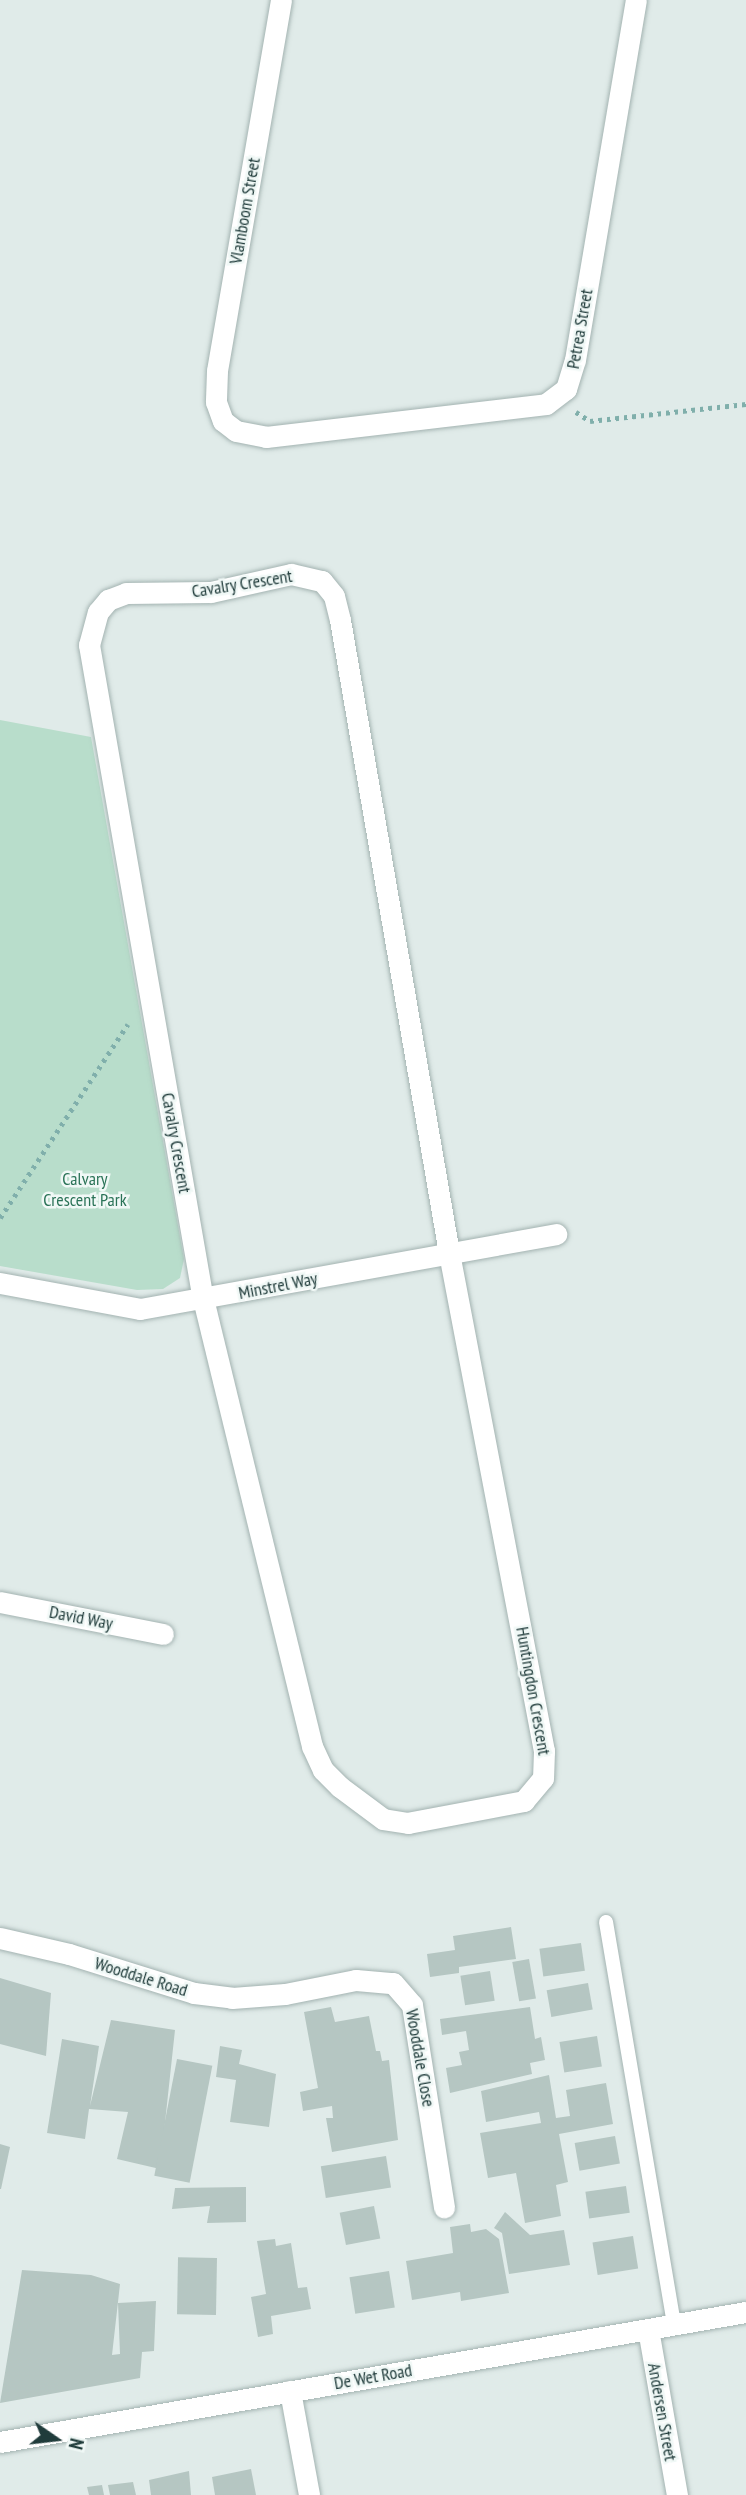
<!DOCTYPE html>
<html>
<head>
<meta charset="utf-8">
<style>
	body { margin:0 }
	#map { position:relative; width:746px; height:2495px; overflow:hidden; background:#e0ebe9; font-family:"PT Sans Narrow",sans-serif }
	div>[style] { position:absolute }
	[style*='--x'] { left:calc(var(--x)*1px); top:calc(var(--y)*1px); width:calc(var(--w)*1px); rotate:calc(var(--a)*1deg) }
	.green>* { inset:0; background:#b8ddcb }
	.building>* { inset:0; background:#b5c6c2; transform-origin:0 0 }
	.path>* { height:4.5px; margin-top:-2.25px; transform-origin:0; background:repeating-linear-gradient(90deg,#80afab 0 3.5px,transparent 0 8.5px) }
	.roads { filter:drop-shadow(0 0 2px #a3b3b1) drop-shadow(0 0 2px #a3b3b1) }
	.service>* { height:14px; margin:-7px; padding:0 7px; transform-origin:7px; border-radius:7px; background:#fff }
	.minor>* { height:21px; margin:-10.5px; padding:0 10.5px; transform-origin:10.5px; border-radius:10.5px; background:#fff }
	.tertiary>* { height:21px; margin:-10.5px; padding:0 10.5px; transform-origin:10.5px; border-radius:10.5px; background:#fff }
	span { translate:-50% -50%; white-space:nowrap; text-align:center; line-height:1.15; -webkit-text-stroke:5px #f0f8f6; paint-order:stroke }
	.street-label { font-size:18px; color:#203c3b }
	.park-label { font-size:18px; color:#2a7357 }
	.north { position:absolute; left:21px; top:2404px; width:70px; height:70px; -webkit-text-stroke:5px #f0f8f6; paint-order:stroke; rotate:104deg; font-size:19px; font-weight:700; line-height:28px; text-align:center; color:#203c3b }
	.north::after { content:''; display:block; margin:auto; width:24px; height:32px; background:#203c3b; clip-path:polygon(50% 0,100% 100%,50% 72%,0 100%) }
</style>
</head>
<body>
<div id="map">
	<div class="green">
		<div style="clip-path:polygon(0 720px,91px 737px,184px 1259px,180px 1278px,163px 1289px,137px 1290px,0 1266px)"></div>
	</div>
	<div class="building">
		<div style="clip-path:polygon(511px 1927px,516px 1959px,459px 1967px,459px 1973px,430px 1977px,427px 1954px,455px 1950px,453px 1936px)"></div>
		<div style="left:581px;top:1943px;width:28px;height:42px;rotate:82deg"></div>
		<div style="left:529px;top:1959px;width:40px;height:17px;rotate:80deg"></div>
		<div style="left:490px;top:1971px;width:30px;height:30px;rotate:81deg"></div>
		<div style="clip-path:polygon(0 1978px,51px 1993px,46px 2056px,0 2044px)"></div>
		<div style="left:588px;top:1983px;width:27px;height:42px;rotate:80deg"></div>
		<div style="clip-path:polygon(331px 2007px,335px 2022px,369px 2016px,376px 2051px,380px 2051px,382px 2061px,389px 2060px,398px 2140px,332px 2152px,326px 2118px,333px 2118px,332px 2106px,303px 2111px,300px 2092px,318px 2088px,304px 2012px)"></div>
		<div style="clip-path:polygon(530px 2007px,535px 2039px,541px 2037px,545px 2060px,530px 2063px,532px 2074px,450px 2093px,446px 2068px,462px 2065px,459px 2052px,469px 2050px,466px 2031px,442px 2035px,440px 2019px)"></div>
		<div style="clip-path:polygon(111px 2020px,175px 2030px,160px 2169px,117px 2159px,128px 2112px,89px 2109px,85px 2139px,47px 2133px,62px 2039px,99px 2046px,90px 2106px)"></div>
		<div style="left:597px;top:2036px;width:31px;height:38px;rotate:81deg"></div>
		<div style="clip-path:polygon(220px 2046px,242px 2050px,239px 2064px,276px 2074px,269px 2127px,230px 2122px,236px 2080px,216px 2077px)"></div>
		<div style="left:177px;top:2059px;width:36px;height:119px;rotate:11deg"></div>
		<div style="clip-path:polygon(549px 2075px,556px 2118px,570px 2116px,566px 2090px,606px 2083px,613px 2124px,559px 2134px,568px 2182px,556px 2185px,561px 2216px,525px 2223px,516px 2173px,488px 2178px,480px 2133px,541px 2123px,539px 2112px,486px 2122px,481px 2091px)"></div>
		<div style="left:615px;top:2136px;width:28px;height:41px;rotate:80deg"></div>
		<div style="clip-path:polygon(0 2144px,10px 2147px,1px 2189px,0 2189px)"></div>
		<div style="left:386px;top:2156px;width:32px;height:66px;rotate:81deg"></div>
		<div style="left:626px;top:2186px;width:27px;height:41px;rotate:82deg"></div>
		<div style="clip-path:polygon(246px 2187px,246px 2222px,207px 2223px,210px 2206px,172px 2209px,175px 2188px)"></div>
		<div style="left:374px;top:2206px;width:33px;height:35px;rotate:79deg"></div>
		<div style="clip-path:polygon(505px 2212px,530px 2235px,564px 2230px,570px 2265px,509px 2274px,502px 2233px,494px 2228px)"></div>
		<div style="clip-path:polygon(470px 2224px,471px 2232px,486px 2229px,499px 2239px,509px 2293px,461px 2301px,460px 2292px,412px 2300px,406px 2261px,453px 2253px,450px 2227px)"></div>
		<div style="left:633px;top:2236px;width:33px;height:41px;rotate:81deg"></div>
		<div style="clip-path:polygon(275px 2239px,276px 2246px,291px 2243px,298px 2288px,307px 2287px,311px 2309px,271px 2316px,273px 2334px,258px 2337px,251px 2297px,266px 2294px,257px 2241px)"></div>
		<div style="left:217px;top:2258px;width:57px;height:39px;rotate:91deg"></div>
		<div style="clip-path:polygon(22px 2270px,91px 2275px,120px 2284px,118px 2302px,112px 2355px,120px 2354px,118px 2303px,156px 2301px,154px 2351px,142px 2352px,140px 2378px,0 2403px)"></div>
		<div style="left:389px;top:2271px;width:37px;height:40px;rotate:81deg"></div>
		<div style="clip-path:polygon(251px 2469px,256px 2495px,215px 2495px,212px 2477px)"></div>
		<div style="clip-path:polygon(189px 2471px,191px 2495px,151px 2495px,149px 2480px)"></div>
		<div style="clip-path:polygon(133px 2482px,136px 2495px,110px 2495px,108px 2485px)"></div>
		<div style="clip-path:polygon(102px 2485px,104px 2495px,89px 2495px,87px 2487px)"></div>
	</div>
	<div class="path">
		<div style="--x:576;--y:412;--w:17;--a:33"></div>
		<div style="--x:590;--y:421;--w:157;--a:-6.2"></div>
		<div style="--x:0;--y:1218;--w:232;--a:-56.6"></div>
	</div>
	<div class="roads">
		<div class="service">
			<div style="--x:606;--y:1922;--w:409;--a:80.4"></div>
		</div>
		<div class="minor">
			<div style="--x:281;--y:0;--w:376;--a:99.8"></div>
			<div style="--x:217;--y:371;--w:31;--a:92"></div>
			<div style="--x:216;--y:402;--w:20;--a:70"></div>
			<div style="--x:223;--y:421;--w:16;--a:38"></div>
			<div style="--x:236;--y:431;--w:31;--a:11"></div>
			<div style="--x:266;--y:437;--w:282;--a:-6.7"></div>
			<div style="--x:546;--y:404;--w:25;--a:-37"></div>
			<div style="--x:566;--y:389;--w:30;--a:-73"></div>
			<div style="--x:575;--y:360;--w:365;--a:-80.4"></div>
			<div style="--x:291;--y:574;--w:32;--a:13"></div>
			<div style="--x:322;--y:581;--w:19;--a:51"></div>
			<div style="--x:334;--y:596;--w:25;--a:76"></div>
			<div style="--x:340;--y:620;--w:642;--a:80.23"></div>
			<div style="--x:449;--y:1253;--w:507;--a:79.2"></div>
			<div style="--x:544;--y:1751;--w:27;--a:92"></div>
			<div style="--x:543;--y:1778;--w:30;--a:130"></div>
			<div style="--x:524;--y:1801;--w:118;--a:169.3"></div>
			<div style="--x:408;--y:1823;--w:25;--a:-171"></div>
			<div style="--x:383;--y:1819;--w:54;--a:-143.3"></div>
			<div style="--x:340;--y:1787;--w:24;--a:-135"></div>
			<div style="--x:323;--y:1770;--w:26;--a:-115"></div>
			<div style="--x:312;--y:1746;--w:459;--a:-103.7"></div>
			<div style="--x:203;--y:1300;--w:665;--a:-99.87"></div>
			<div style="--x:89;--y:645;--w:34;--a:-75"></div>
			<div style="--x:98;--y:612;--w:16;--a:-50"></div>
			<div style="--x:108;--y:600;--w:19;--a:-21"></div>
			<div style="--x:126;--y:593;--w:85;--a:-0.7"></div>
			<div style="--x:211;--y:592;--w:82;--a:-12.7"></div>
			<div style="--x:0;--y:1283;--w:142;--a:10.5"></div>
			<div style="--x:140;--y:1309;--w:423;--a:-10.2"></div>
			<div style="--x:0;--y:1602;--w:166;--a:11.1"></div>
			<div style="--x:0;--y:1938;--w:71;--a:13.1"></div>
			<div style="--x:69;--y:1954;--w:131;--a:17.3"></div>
			<div style="--x:194;--y:1993;--w:38;--a:7"></div>
			<div style="--x:232;--y:1998;--w:53;--a:-4.3"></div>
			<div style="--x:285;--y:1994;--w:72;--a:-11.2"></div>
			<div style="--x:356;--y:1980;--w:37;--a:5"></div>
			<div style="--x:393;--y:1983;--w:29;--a:49"></div>
			<div style="--x:412;--y:2005;--w:205;--a:81"></div>
			<div style="--x:648;--y:2329;--w:169;--a:80.1"></div>
			<div style="--x:290;--y:2391;--w:106;--a:79.6"></div>
		</div>
		<div class="tertiary">
			<div style="--x:0;--y:2442;--w:757;--a:-9.89"></div>
		</div>
	</div>
	<div class="street-label">
		<span style="left:245px;top:211px;rotate:-80deg">Vlamboom Street</span>
		<span style="left:580px;top:329px;rotate:-80deg">Petrea Street</span>
		<span style="left:242px;top:584px;rotate:-9deg">Cavalry Crescent</span>
		<span style="left:176px;top:1143px;rotate:80deg">Cavalry Crescent</span>
		<span style="left:278px;top:1286px;rotate:-11deg">Minstrel Way</span>
		<span style="left:81px;top:1618px;rotate:11deg">David Way</span>
		<span style="left:533px;top:1691px;rotate:80deg">Huntingdon Crescent</span>
		<span style="left:141px;top:1977px;rotate:17deg">Wooddale Road</span>
		<span style="left:420px;top:2058px;rotate:80deg">Wooddale Close</span>
		<span style="left:373px;top:2377px;rotate:-10deg">De Wet Road</span>
		<span style="left:662px;top:2412px;rotate:80deg">Andersen Street</span>
	</div>
	<div class="park-label">
		<span style="left:85px;top:1190px">Calvary<br>Crescent Park</span>
	</div>
	<div class="north">N</div>
</div>
</body>
</html>
